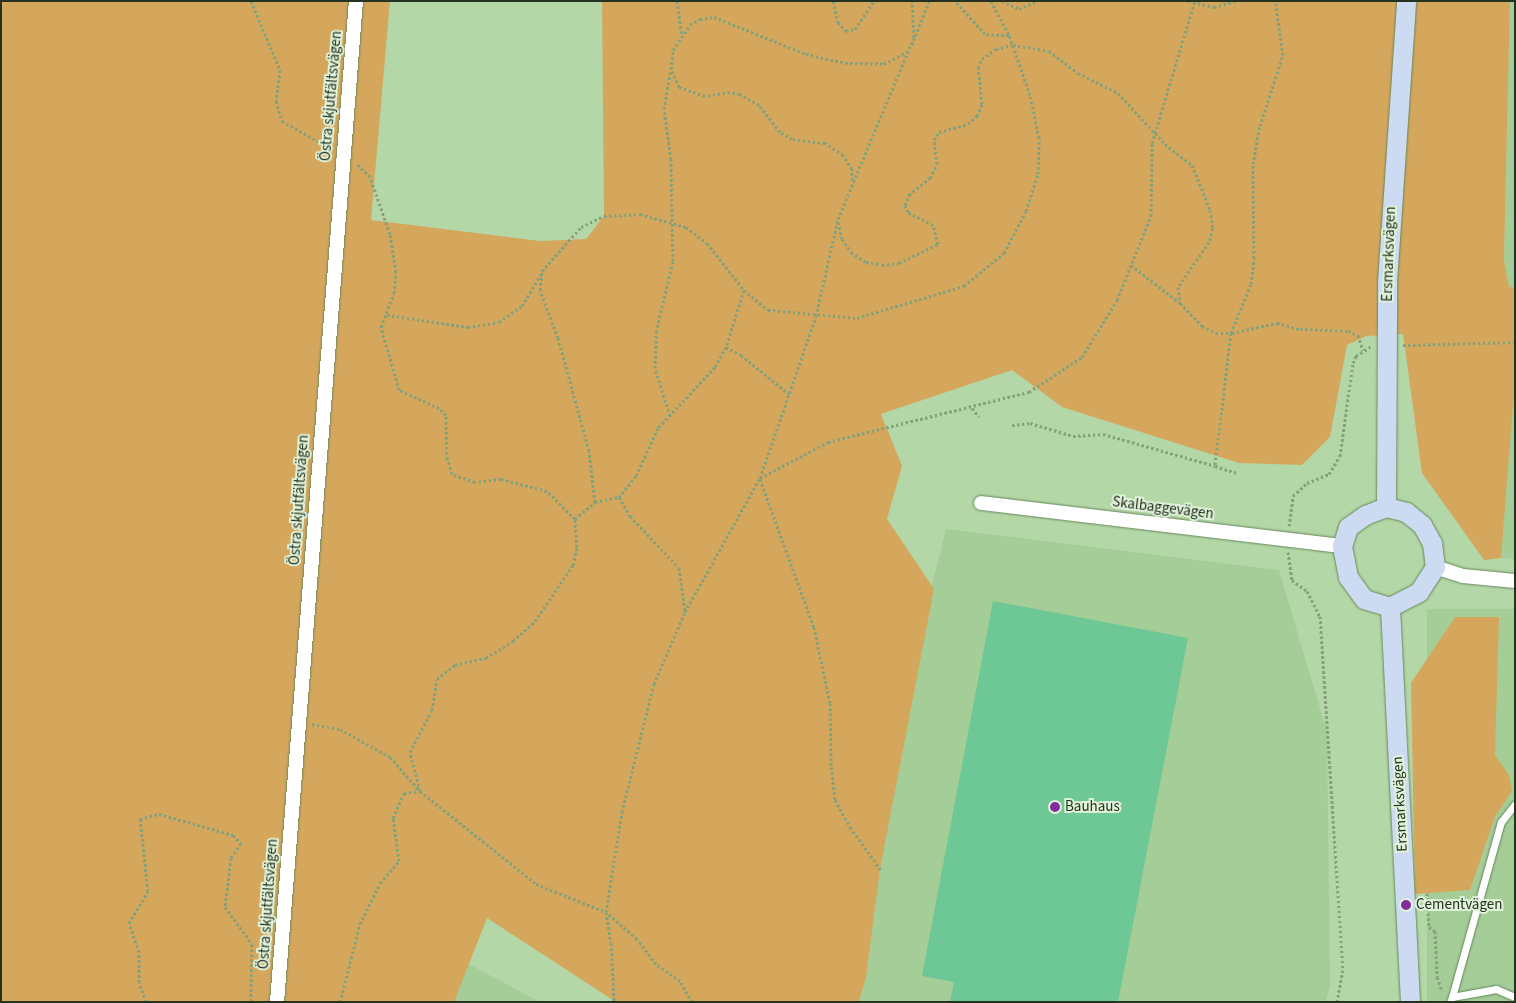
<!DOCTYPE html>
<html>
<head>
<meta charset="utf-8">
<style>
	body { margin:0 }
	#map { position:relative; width:1516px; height:1003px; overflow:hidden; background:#b4d7a7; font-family:"Source Sans 3",sans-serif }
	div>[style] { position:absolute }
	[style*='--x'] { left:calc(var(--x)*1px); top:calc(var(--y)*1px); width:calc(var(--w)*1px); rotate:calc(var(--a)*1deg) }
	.built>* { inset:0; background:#a5cd97; transform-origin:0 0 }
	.green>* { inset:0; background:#d5a75c }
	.building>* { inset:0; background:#6ec895 }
	.path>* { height:3px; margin-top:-1.5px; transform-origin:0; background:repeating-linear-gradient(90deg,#85a17a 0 2.5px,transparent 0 5px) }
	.roads { filter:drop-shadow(0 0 1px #68885c) drop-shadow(0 0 1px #68885c) }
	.lane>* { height:7px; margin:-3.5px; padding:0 3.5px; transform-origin:3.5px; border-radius:3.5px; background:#fff }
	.street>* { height:14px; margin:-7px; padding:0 7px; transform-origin:7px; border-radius:7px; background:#fff }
	.secondary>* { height:19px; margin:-9.5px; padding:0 9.5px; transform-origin:9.5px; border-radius:9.5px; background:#ccdbf1 }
	.dots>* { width:14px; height:14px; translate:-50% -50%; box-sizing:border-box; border:2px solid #e0f2d9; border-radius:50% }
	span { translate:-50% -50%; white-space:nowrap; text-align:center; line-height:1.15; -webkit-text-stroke:4px #e0f2d9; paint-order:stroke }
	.street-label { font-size:15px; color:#24321f }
	.poi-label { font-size:15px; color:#24321f }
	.left { translate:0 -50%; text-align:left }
	.frame { position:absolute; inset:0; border:2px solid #24321f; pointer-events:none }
</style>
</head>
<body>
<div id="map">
	<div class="built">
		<div style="clip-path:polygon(1510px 1px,1515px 1px,1515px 288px,1509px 288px,1504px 260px)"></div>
		<div style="clip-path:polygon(1512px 380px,1515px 381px,1515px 559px,1501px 558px)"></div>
		<div style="clip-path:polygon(946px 529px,1279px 570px,1327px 732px,1330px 984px,1326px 1002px,826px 1002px)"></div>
		<div style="left:1515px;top:609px;width:393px;height:88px;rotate:90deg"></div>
		<div style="clip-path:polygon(416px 936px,540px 1002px,403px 1002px)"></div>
	</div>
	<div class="green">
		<div style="clip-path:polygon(1px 1px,390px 1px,371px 220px,540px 241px,586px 239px,604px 216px,602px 1px,1510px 1px,1504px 260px,1509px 287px,1515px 288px,1515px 381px,1501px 558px,1484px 560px,1422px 473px,1403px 334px,1366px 336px,1347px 345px,1330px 437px,1302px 465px,1239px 463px,1062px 407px,1012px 370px,881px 414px,902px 466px,887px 519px,934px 589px,880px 869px,866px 977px,859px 1002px,616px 1002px,487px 918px,454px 1002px,1px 1002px)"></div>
		<div style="clip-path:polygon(1455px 617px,1499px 617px,1495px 755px,1509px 775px,1512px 791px,1495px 817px,1470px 890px,1415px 894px,1411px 683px)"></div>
	</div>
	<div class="building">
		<div style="clip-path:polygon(993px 601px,1188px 638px,1118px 1002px,950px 1002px,954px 982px,922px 976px)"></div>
	</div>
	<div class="path">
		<div style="--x:251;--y:1;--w:75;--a:67.2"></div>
		<div style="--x:280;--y:70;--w:31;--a:97"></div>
		<div style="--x:276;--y:101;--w:21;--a:73"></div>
		<div style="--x:282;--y:121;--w:55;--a:29.4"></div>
		<div style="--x:677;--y:1;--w:34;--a:82"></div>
		<div style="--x:833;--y:1;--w:22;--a:77"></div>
		<div style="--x:838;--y:22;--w:12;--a:48"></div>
		<div style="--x:846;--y:31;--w:9;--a:-13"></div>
		<div style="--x:855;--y:29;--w:34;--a:-56"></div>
		<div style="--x:991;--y:1;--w:38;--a:62"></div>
		<div style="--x:1002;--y:1;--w:19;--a:25"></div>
		<div style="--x:1019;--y:9;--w:20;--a:-24"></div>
		<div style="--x:1188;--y:1;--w:27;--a:13"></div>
		<div style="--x:1214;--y:7;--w:23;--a:-15"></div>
		<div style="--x:912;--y:45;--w:47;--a:-68.9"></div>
		<div style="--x:1013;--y:45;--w:36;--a:9"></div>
		<div style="--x:1049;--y:51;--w:36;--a:37"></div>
		<div style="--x:1078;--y:73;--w:45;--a:26.6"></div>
		<div style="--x:1118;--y:93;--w:69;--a:47.3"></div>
		<div style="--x:1165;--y:144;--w:34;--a:38"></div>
		<div style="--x:1192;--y:165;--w:48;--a:68.2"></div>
		<div style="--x:1210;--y:210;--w:18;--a:81"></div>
		<div style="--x:1213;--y:228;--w:15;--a:106"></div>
		<div style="--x:1209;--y:242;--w:55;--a:124.6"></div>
		<div style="--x:1178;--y:287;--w:16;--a:83"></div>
		<div style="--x:852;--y:180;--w:11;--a:-90"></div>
		<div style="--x:852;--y:169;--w:17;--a:-123"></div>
		<div style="--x:843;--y:155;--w:22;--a:-146"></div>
		<div style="--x:825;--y:143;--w:33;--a:-173"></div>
		<div style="--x:792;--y:139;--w:14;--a:-150"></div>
		<div style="--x:780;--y:132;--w:34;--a:-128"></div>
		<div style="--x:759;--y:105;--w:22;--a:-150"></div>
		<div style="--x:740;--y:94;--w:10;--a:-169"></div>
		<div style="--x:730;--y:92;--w:25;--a:171"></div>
		<div style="--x:705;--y:96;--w:28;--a:-161"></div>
		<div style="--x:679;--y:87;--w:20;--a:-114"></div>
		<div style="--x:671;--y:69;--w:19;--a:-84"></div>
		<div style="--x:673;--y:50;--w:30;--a:-56"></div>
		<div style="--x:690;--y:25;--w:12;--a:-31"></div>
		<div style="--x:700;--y:19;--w:14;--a:-8"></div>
		<div style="--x:714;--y:17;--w:99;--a:21.9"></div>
		<div style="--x:806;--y:54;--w:40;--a:13"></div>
		<div style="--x:845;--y:63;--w:39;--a:1"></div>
		<div style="--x:884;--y:64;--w:26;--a:-28"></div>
		<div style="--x:838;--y:222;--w:17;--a:77"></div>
		<div style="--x:842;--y:239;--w:16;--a:55"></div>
		<div style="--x:851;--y:252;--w:18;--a:34"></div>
		<div style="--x:866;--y:262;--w:16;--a:11"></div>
		<div style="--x:882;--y:265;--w:17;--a:-7"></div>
		<div style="--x:899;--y:263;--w:43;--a:-26"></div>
		<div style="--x:938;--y:244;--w:20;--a:-105"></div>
		<div style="--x:933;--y:225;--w:28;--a:-153"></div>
		<div style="--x:908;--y:212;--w:8;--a:-113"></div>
		<div style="--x:905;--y:205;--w:11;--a:-68"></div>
		<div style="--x:909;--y:195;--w:27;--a:-39"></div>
		<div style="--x:930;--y:178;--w:16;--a:-63"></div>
		<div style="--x:937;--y:164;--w:24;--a:-97"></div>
		<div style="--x:934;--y:140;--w:9;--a:-58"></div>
		<div style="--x:939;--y:132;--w:30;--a:-15"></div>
		<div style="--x:968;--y:124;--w:12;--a:-42"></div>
		<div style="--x:977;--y:116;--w:13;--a:-67"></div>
		<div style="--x:982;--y:104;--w:36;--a:-96"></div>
		<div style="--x:978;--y:68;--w:10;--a:-66"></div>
		<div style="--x:982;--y:59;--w:17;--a:-36"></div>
		<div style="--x:996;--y:49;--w:16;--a:-14"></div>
		<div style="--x:1131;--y:265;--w:62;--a:37.8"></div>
		<div style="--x:1180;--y:303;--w:32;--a:46"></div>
		<div style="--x:1202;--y:326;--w:16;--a:27"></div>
		<div style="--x:1216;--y:333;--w:15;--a:0"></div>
		<div style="--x:1231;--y:333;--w:134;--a:96.9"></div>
		<div style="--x:1215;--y:466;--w:22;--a:18"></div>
		<div style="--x:744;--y:290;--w:31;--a:40"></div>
		<div style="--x:768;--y:310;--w:89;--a:5.1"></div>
		<div style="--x:857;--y:318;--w:112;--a:-16.7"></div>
		<div style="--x:964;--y:286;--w:52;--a:-39.5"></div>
		<div style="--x:1004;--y:253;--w:47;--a:-62.4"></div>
		<div style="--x:1026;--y:211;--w:39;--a:-72"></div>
		<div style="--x:1038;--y:174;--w:36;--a:-88"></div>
		<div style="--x:1039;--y:138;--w:44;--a:-101.8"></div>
		<div style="--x:1030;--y:95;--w:64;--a:-109.3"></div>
		<div style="--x:1009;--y:35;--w:24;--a:-178"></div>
		<div style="--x:985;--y:34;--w:45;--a:-132.3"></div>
		<div style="--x:387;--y:315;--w:82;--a:8.4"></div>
		<div style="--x:468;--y:327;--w:31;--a:-9"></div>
		<div style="--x:499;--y:322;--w:28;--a:-35"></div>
		<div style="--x:522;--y:306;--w:37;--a:-59"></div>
		<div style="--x:1231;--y:333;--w:53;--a:-67.8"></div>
		<div style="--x:1251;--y:284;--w:26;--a:-83"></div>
		<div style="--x:1254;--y:258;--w:94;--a:-90.6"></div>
		<div style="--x:1253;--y:164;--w:39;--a:-80"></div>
		<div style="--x:1260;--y:126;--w:75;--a:-72.1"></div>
		<div style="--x:1283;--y:55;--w:55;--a:-98.4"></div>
		<div style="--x:1232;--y:333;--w:46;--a:-12.5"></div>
		<div style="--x:1277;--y:323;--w:24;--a:15"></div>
		<div style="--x:1300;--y:329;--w:48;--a:2.4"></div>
		<div style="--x:1348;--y:331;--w:11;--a:22"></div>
		<div style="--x:1358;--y:335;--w:16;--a:72"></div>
		<div style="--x:1403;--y:345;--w:112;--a:-1.5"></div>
		<div style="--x:726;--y:347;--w:17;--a:28"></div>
		<div style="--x:741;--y:355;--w:62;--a:39.1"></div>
		<div style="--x:972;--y:408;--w:11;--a:52"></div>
		<div style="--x:670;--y:416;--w:50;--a:-107.4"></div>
		<div style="--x:655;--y:368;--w:36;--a:-88"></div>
		<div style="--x:656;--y:332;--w:73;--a:-76.5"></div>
		<div style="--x:673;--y:261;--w:102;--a:-91.1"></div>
		<div style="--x:671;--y:159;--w:50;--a:-98"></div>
		<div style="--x:664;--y:109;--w:40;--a:-80"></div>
		<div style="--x:1012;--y:425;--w:18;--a:-6"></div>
		<div style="--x:1030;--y:423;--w:45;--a:16.8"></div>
		<div style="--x:1073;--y:436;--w:30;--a:-4"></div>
		<div style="--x:1103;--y:434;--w:116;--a:15.9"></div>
		<div style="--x:760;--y:478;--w:77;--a:-27.9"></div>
		<div style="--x:828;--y:442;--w:207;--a:-14"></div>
		<div style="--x:1029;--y:392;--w:64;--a:-33.4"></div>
		<div style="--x:1082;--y:357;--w:67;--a:-58.4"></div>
		<div style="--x:1117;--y:300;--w:91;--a:-68"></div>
		<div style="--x:1151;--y:216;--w:73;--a:-89.2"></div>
		<div style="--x:1152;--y:143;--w:148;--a:-73.2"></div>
		<div style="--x:760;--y:479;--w:158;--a:70"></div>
		<div style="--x:814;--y:627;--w:78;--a:78.1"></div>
		<div style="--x:830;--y:703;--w:64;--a:89.1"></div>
		<div style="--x:831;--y:767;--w:33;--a:83"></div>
		<div style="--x:835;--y:800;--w:31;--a:61"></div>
		<div style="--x:850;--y:827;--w:52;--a:54.5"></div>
		<div style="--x:595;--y:502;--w:51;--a:-96.7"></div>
		<div style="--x:589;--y:451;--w:117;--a:-105.3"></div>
		<div style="--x:558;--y:338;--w:51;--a:-110.6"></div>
		<div style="--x:540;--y:290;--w:19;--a:-84"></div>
		<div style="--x:542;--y:271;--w:59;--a:-48.4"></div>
		<div style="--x:581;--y:227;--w:25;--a:-26"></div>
		<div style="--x:604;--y:216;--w:36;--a:-3"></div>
		<div style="--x:640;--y:214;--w:48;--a:15.8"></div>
		<div style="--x:686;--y:227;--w:26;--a:37"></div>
		<div style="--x:707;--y:243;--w:60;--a:51.8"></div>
		<div style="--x:744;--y:290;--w:60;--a:107.5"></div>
		<div style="--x:726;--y:347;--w:23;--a:119"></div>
		<div style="--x:715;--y:367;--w:83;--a:133.1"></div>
		<div style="--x:658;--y:428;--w:53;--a:114.6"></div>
		<div style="--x:636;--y:476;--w:27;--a:129"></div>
		<div style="--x:619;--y:497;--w:22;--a:60"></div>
		<div style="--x:630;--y:516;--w:71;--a:46.7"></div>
		<div style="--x:679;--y:568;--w:44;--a:82.2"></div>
		<div style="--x:575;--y:519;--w:26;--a:-40"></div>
		<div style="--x:595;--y:502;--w:25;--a:-12"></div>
		<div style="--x:1289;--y:526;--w:30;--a:-82"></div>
		<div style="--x:1293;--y:496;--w:19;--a:-43"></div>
		<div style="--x:1307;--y:483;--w:24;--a:-22"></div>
		<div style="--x:1329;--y:474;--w:21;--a:-59"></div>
		<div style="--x:1340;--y:456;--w:94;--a:-82"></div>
		<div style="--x:1353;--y:363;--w:8;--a:-67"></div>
		<div style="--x:1356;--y:356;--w:17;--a:-33"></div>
		<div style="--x:1288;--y:552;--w:28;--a:82"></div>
		<div style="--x:1292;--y:580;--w:19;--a:36"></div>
		<div style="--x:1307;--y:591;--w:28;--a:63"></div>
		<div style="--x:1320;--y:616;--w:355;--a:86.3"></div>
		<div style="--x:1343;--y:970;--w:33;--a:101"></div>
		<div style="--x:312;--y:724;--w:28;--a:10"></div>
		<div style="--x:340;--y:729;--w:57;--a:29.2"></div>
		<div style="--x:390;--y:757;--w:45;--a:48.6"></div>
		<div style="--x:420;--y:791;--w:149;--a:38.7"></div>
		<div style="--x:536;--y:884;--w:75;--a:21.8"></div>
		<div style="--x:606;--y:912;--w:31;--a:81"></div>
		<div style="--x:611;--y:943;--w:58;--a:87"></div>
		<div style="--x:1427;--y:893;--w:34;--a:87"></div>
		<div style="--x:1429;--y:927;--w:7;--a:34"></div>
		<div style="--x:1435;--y:931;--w:46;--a:87.5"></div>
		<div style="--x:1437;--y:977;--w:15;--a:70"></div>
		<div style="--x:146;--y:1002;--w:21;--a:-109"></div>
		<div style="--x:139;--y:982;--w:30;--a:-90"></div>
		<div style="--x:139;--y:952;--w:31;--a:-109"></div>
		<div style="--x:129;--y:923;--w:37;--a:-59"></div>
		<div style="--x:148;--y:891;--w:72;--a:-96.3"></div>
		<div style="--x:140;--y:819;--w:20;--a:-15"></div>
		<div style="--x:159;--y:814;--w:77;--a:15.8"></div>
		<div style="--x:233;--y:835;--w:11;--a:45"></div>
		<div style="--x:241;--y:843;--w:18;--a:124"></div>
		<div style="--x:231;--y:858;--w:49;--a:97"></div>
		<div style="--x:225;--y:907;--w:46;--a:53.9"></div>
		<div style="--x:252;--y:944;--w:58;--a:91"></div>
		<div style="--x:340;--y:1002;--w:81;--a:-75.6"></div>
		<div style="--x:360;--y:924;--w:46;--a:-64"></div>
		<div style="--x:380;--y:883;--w:29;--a:-49"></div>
		<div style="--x:399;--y:861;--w:43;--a:-97.9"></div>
		<div style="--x:393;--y:818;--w:27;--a:-66"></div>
		<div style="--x:404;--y:793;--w:16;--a:-7"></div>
		<div style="--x:420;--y:791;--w:40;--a:-104.4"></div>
		<div style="--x:410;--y:752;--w:47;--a:-62.4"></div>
		<div style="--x:432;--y:710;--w:31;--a:-81"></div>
		<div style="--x:437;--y:679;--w:23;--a:-38"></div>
		<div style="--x:455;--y:665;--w:32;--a:-13"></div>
		<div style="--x:486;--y:658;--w:32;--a:-32"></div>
		<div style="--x:513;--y:641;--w:30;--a:-42"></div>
		<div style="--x:535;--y:621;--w:68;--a:-55.8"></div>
		<div style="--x:573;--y:565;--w:18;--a:-77"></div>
		<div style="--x:577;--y:547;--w:28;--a:-94"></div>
		<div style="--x:575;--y:519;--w:40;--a:-135"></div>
		<div style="--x:547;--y:491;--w:48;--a:-165.4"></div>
		<div style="--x:501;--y:479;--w:26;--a:173"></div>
		<div style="--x:475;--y:482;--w:24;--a:-161"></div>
		<div style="--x:452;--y:474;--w:16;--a:-108"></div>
		<div style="--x:447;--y:459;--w:44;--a:-91.3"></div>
		<div style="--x:446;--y:415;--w:10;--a:-135"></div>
		<div style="--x:439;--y:408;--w:44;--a:-155.8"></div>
		<div style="--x:399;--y:390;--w:66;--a:-105.9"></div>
		<div style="--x:381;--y:327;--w:36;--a:-69"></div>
		<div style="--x:394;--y:293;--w:21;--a:-85"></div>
		<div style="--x:396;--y:272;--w:38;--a:-99"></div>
		<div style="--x:390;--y:234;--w:60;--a:-109.3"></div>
		<div style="--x:370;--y:177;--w:18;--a:-135"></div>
		<div style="--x:692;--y:1002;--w:24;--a:-120"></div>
		<div style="--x:680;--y:981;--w:29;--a:-145"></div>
		<div style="--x:656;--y:964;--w:31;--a:-127"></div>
		<div style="--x:637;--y:939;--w:41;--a:-138.9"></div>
		<div style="--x:606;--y:912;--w:101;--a:-80.9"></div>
		<div style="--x:622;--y:812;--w:132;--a:-76"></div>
		<div style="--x:654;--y:684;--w:78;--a:-66.7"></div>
		<div style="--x:685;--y:612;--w:154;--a:-60.8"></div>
		<div style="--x:760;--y:478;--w:171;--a:-70.9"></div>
		<div style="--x:816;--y:316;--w:99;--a:-77.2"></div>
		<div style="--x:838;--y:219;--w:197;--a:-67.3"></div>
		<div style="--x:914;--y:37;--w:36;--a:-93"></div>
		<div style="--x:771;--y:1002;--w:46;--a:0"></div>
	</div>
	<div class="roads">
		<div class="lane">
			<div style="--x:1452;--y:997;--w:182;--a:-74.4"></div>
			<div style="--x:1501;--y:822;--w:23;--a:-52"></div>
			<div style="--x:1450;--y:1002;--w:5;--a:-68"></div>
			<div style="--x:1452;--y:997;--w:45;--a:-10.3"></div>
			<div style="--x:1496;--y:989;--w:21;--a:23"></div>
		</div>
		<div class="street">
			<div style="--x:981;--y:503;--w:364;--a:6.8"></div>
			<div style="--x:1435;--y:567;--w:29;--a:18"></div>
			<div style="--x:1463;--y:576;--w:52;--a:5.5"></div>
			<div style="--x:277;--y:1002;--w:1004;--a:-85.49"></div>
		</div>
		<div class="secondary">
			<div style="--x:1386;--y:507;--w:225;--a:-89.7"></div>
			<div style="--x:1387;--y:282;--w:282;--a:-86.1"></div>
			<div style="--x:1386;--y:507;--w:21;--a:14"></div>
			<div style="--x:1406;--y:512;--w:21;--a:39"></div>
			<div style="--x:1422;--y:525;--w:21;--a:61"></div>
			<div style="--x:1432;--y:543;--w:24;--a:83"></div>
			<div style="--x:1435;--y:567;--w:30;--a:123"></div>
			<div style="--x:1419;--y:592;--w:33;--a:153"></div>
			<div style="--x:1390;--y:607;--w:27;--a:-163"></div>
			<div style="--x:1364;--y:599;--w:27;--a:-126"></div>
			<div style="--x:1348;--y:577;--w:32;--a:-101"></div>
			<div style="--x:1342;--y:546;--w:20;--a:-72"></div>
			<div style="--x:1348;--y:527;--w:21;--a:-35"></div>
			<div style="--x:1365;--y:515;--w:22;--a:-21"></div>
			<div style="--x:1390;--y:607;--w:396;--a:87.1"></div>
		</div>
	</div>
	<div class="dots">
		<div style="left:1055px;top:807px;background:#822d9b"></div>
		<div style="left:1406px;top:905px;background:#822d9b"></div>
	</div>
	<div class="street-label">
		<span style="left:331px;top:96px;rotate:-85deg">Östra skjutfältsvägen</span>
		<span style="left:1389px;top:254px;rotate:-88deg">Ersmarksvägen</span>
		<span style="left:299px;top:500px;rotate:-86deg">Östra skjutfältsvägen</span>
		<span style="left:1163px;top:508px;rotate:7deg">Skalbaggevägen</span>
		<span style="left:1400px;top:804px;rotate:-93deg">Ersmarksvägen</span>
		<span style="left:268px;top:904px;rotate:-86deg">Östra skjutfältsvägen</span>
	</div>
	<div class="poi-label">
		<span class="left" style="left:1065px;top:807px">Bauhaus</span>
		<span class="left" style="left:1416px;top:905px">Cementvägen</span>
	</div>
	<div class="frame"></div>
</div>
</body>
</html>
